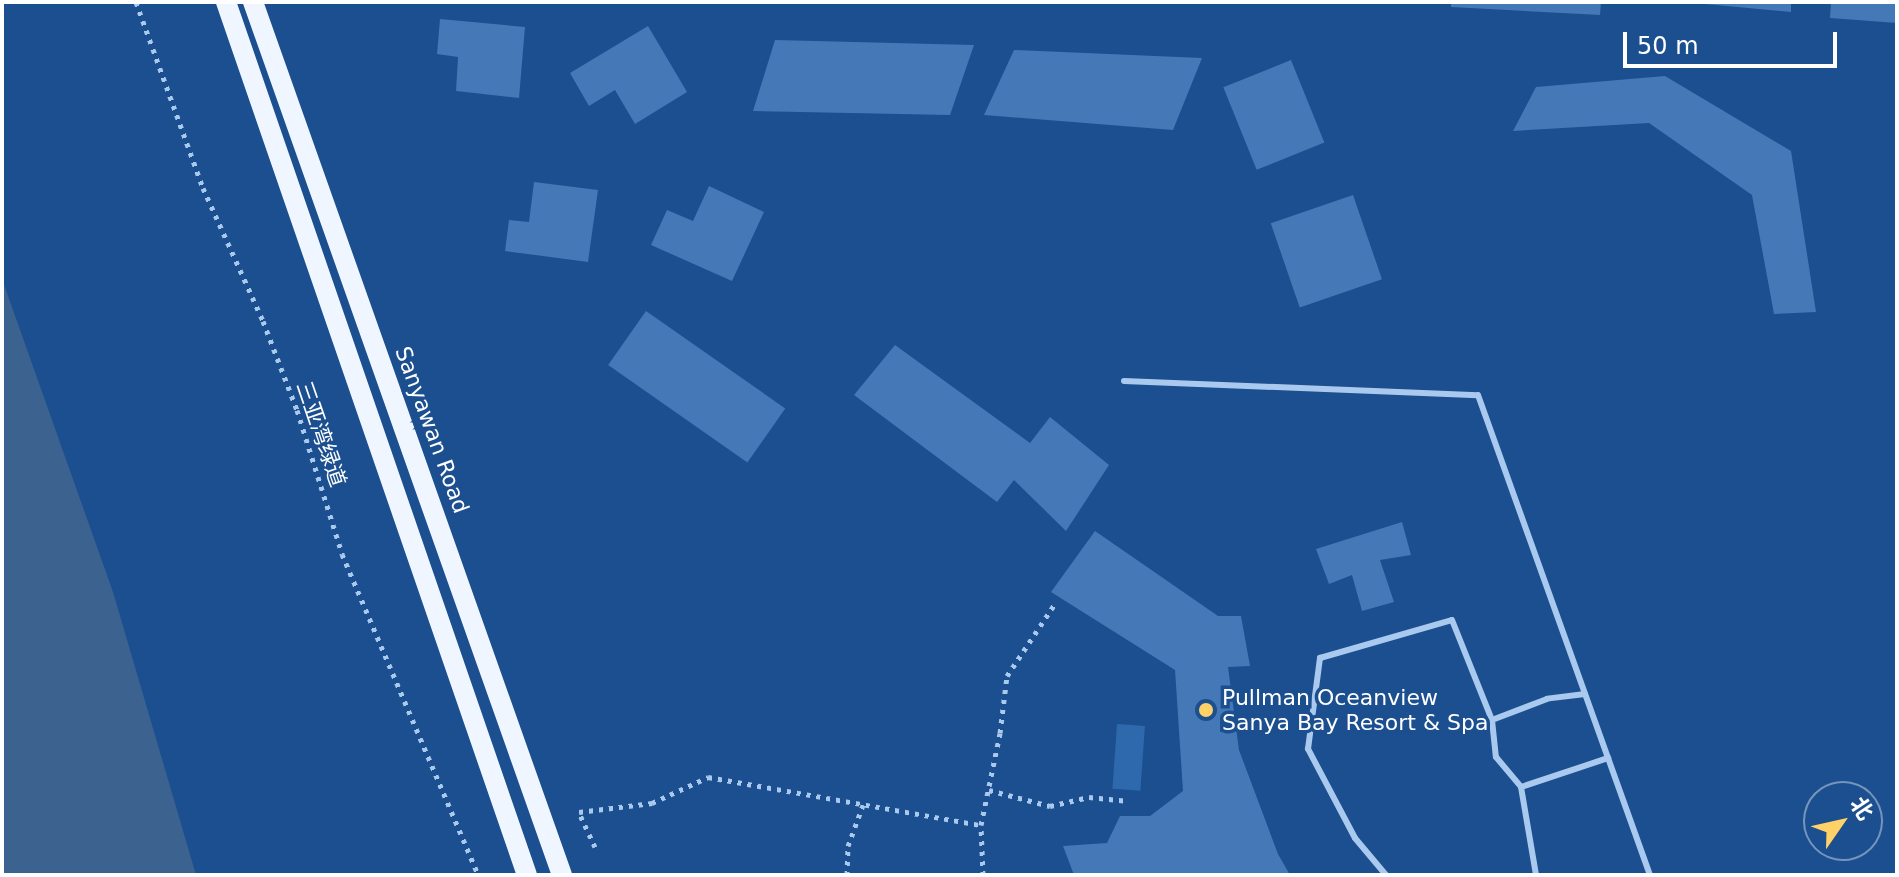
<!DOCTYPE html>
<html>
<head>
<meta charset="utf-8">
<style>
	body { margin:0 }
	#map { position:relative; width:1899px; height:877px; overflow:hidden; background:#1b4f8f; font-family:"DejaVu Sans","Noto Sans SC",sans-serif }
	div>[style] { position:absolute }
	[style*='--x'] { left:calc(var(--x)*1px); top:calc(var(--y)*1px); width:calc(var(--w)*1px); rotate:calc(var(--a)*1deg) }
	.green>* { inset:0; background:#2e69ad; transform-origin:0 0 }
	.water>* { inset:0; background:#3c6290 }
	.building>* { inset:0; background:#4478b7; transform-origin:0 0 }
	.path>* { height:5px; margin-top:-2.5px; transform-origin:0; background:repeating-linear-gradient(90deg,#a9c9ee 0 4px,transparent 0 10px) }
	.service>* { height:6px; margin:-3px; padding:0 3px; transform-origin:3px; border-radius:3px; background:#a9c9ee }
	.primary>* { height:20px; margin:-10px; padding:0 10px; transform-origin:10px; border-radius:10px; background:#f0f6ff }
	.dots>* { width:22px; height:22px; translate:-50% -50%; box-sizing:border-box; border:4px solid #1b4f8f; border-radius:50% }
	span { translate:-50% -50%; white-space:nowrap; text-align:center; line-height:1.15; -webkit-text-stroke:7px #1b4f8f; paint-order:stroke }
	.street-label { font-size:22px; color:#fff }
	.poi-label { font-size:22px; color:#fff }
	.left { translate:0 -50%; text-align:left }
	.frame { position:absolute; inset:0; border:4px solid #fff; pointer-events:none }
	.north { position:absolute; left:1803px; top:781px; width:80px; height:80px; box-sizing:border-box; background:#1b4f8f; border:2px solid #7695bc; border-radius:50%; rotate:56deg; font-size:22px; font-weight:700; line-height:32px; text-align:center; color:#fff }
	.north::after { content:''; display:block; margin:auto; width:28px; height:36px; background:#ffd166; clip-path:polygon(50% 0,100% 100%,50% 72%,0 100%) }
	.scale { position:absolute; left:1623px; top:32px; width:214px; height:36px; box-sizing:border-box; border:4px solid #fff; border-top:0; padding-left:10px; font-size:24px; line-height:28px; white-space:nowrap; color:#fff; -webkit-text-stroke:6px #1b4f8f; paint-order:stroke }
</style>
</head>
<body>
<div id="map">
	<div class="green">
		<div style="left:1117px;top:724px;width:28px;height:65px;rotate:4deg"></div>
	</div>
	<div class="water">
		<div style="clip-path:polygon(2px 279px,113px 592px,196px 875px,2px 875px)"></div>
	</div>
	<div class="building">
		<div style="clip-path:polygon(1451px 2px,1601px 2px,1600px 15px,1451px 7px)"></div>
		<div style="clip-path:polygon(1684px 2px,1791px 2px,1791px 12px)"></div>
		<div style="clip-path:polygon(1831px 2px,1897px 2px,1897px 23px,1830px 18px)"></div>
		<div style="clip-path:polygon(440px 19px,525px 27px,519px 98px,456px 91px,458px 57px,437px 54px)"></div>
		<div style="clip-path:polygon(648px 26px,687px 92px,635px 124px,615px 90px,589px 106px,570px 73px)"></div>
		<div style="clip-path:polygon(775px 40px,974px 45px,950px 115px,753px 111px)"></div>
		<div style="clip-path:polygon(1014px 50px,1202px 58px,1173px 130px,984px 115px)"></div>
		<div style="left:1291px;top:60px;width:89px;height:73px;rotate:68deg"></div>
		<div style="clip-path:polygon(1665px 76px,1791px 151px,1816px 312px,1774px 314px,1752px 195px,1649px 123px,1513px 131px,1536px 87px)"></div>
		<div style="clip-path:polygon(534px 182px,598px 190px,588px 262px,505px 251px,509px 220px,529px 222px)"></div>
		<div style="clip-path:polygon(709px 186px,764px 212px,732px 281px,651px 245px,667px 210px,693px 221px)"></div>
		<div style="left:1353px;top:195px;width:89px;height:87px;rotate:71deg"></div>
		<div style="left:646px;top:311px;width:170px;height:66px;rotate:35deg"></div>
		<div style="clip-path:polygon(895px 345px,1030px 443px,1050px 417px,1109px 465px,1066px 531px,1014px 480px,997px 502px,854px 395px)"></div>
		<div style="clip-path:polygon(1402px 522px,1411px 555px,1380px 560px,1394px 602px,1362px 611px,1352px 575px,1329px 584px,1316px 549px)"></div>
		<div style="clip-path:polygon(1095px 531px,1218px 616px,1241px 616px,1250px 666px,1228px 667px,1239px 750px,1278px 854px,1290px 875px,1074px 875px,1063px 846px,1107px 843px,1120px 816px,1150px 816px,1183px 791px,1175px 670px,1051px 592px)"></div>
	</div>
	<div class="path">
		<div style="--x:136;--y:2;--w:198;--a:70.2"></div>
		<div style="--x:203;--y:188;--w:146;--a:65.7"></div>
		<div style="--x:263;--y:321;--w:95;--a:69.1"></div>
		<div style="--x:297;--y:410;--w:151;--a:72.6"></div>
		<div style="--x:342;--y:554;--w:349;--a:67"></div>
		<div style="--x:989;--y:790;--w:63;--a:14.7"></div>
		<div style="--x:1050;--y:806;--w:40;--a:-13"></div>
		<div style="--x:1089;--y:797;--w:40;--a:5.7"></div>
		<div style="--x:595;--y:847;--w:38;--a:-115"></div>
		<div style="--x:579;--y:812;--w:74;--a:-7"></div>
		<div style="--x:652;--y:803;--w:62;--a:-24.9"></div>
		<div style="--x:708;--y:777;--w:277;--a:10"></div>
		<div style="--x:847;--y:875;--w:29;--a:-88"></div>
		<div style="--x:848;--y:846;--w:44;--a:-69.9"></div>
		<div style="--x:983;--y:875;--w:50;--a:-92.3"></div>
		<div style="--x:981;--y:825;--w:94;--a:-78.3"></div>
		<div style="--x:1000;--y:733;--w:57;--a:-83"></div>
		<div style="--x:1007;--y:676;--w:89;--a:-56.5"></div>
	</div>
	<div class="service">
		<div style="--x:1124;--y:381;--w:354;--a:2.3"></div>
		<div style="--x:1478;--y:395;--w:510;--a:70.29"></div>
		<div style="--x:1585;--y:694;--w:38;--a:173"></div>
		<div style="--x:1547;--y:699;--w:59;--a:159.1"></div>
		<div style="--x:1492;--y:720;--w:37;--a:84"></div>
		<div style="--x:1496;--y:757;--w:39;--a:50"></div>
		<div style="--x:1521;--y:787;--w:92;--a:-18.4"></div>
		<div style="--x:1521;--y:787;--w:89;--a:80.3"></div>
		<div style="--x:1386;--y:875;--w:48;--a:-130"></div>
		<div style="--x:1355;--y:838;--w:101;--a:-117.8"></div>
		<div style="--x:1308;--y:749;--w:92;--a:-82.5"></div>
		<div style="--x:1320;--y:658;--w:137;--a:-16.1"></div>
		<div style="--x:1452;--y:620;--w:108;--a:68.2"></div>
	</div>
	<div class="primary">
		<div style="--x:226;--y:2;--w:923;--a:70.98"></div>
		<div style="--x:253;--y:2;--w:926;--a:70.51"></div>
	</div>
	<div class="dots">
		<div style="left:1206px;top:710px;background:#ffd166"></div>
	</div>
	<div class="street-label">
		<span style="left:432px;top:430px;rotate:70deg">Sanyawan Road</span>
		<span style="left:321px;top:434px;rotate:71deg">三亚湾绿道</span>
	</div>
	<div class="poi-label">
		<span class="left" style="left:1222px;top:710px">Pullman Oceanview<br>Sanya Bay Resort &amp; Spa</span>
	</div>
	<div class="frame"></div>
	<div class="north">北</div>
	<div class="scale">50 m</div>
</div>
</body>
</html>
